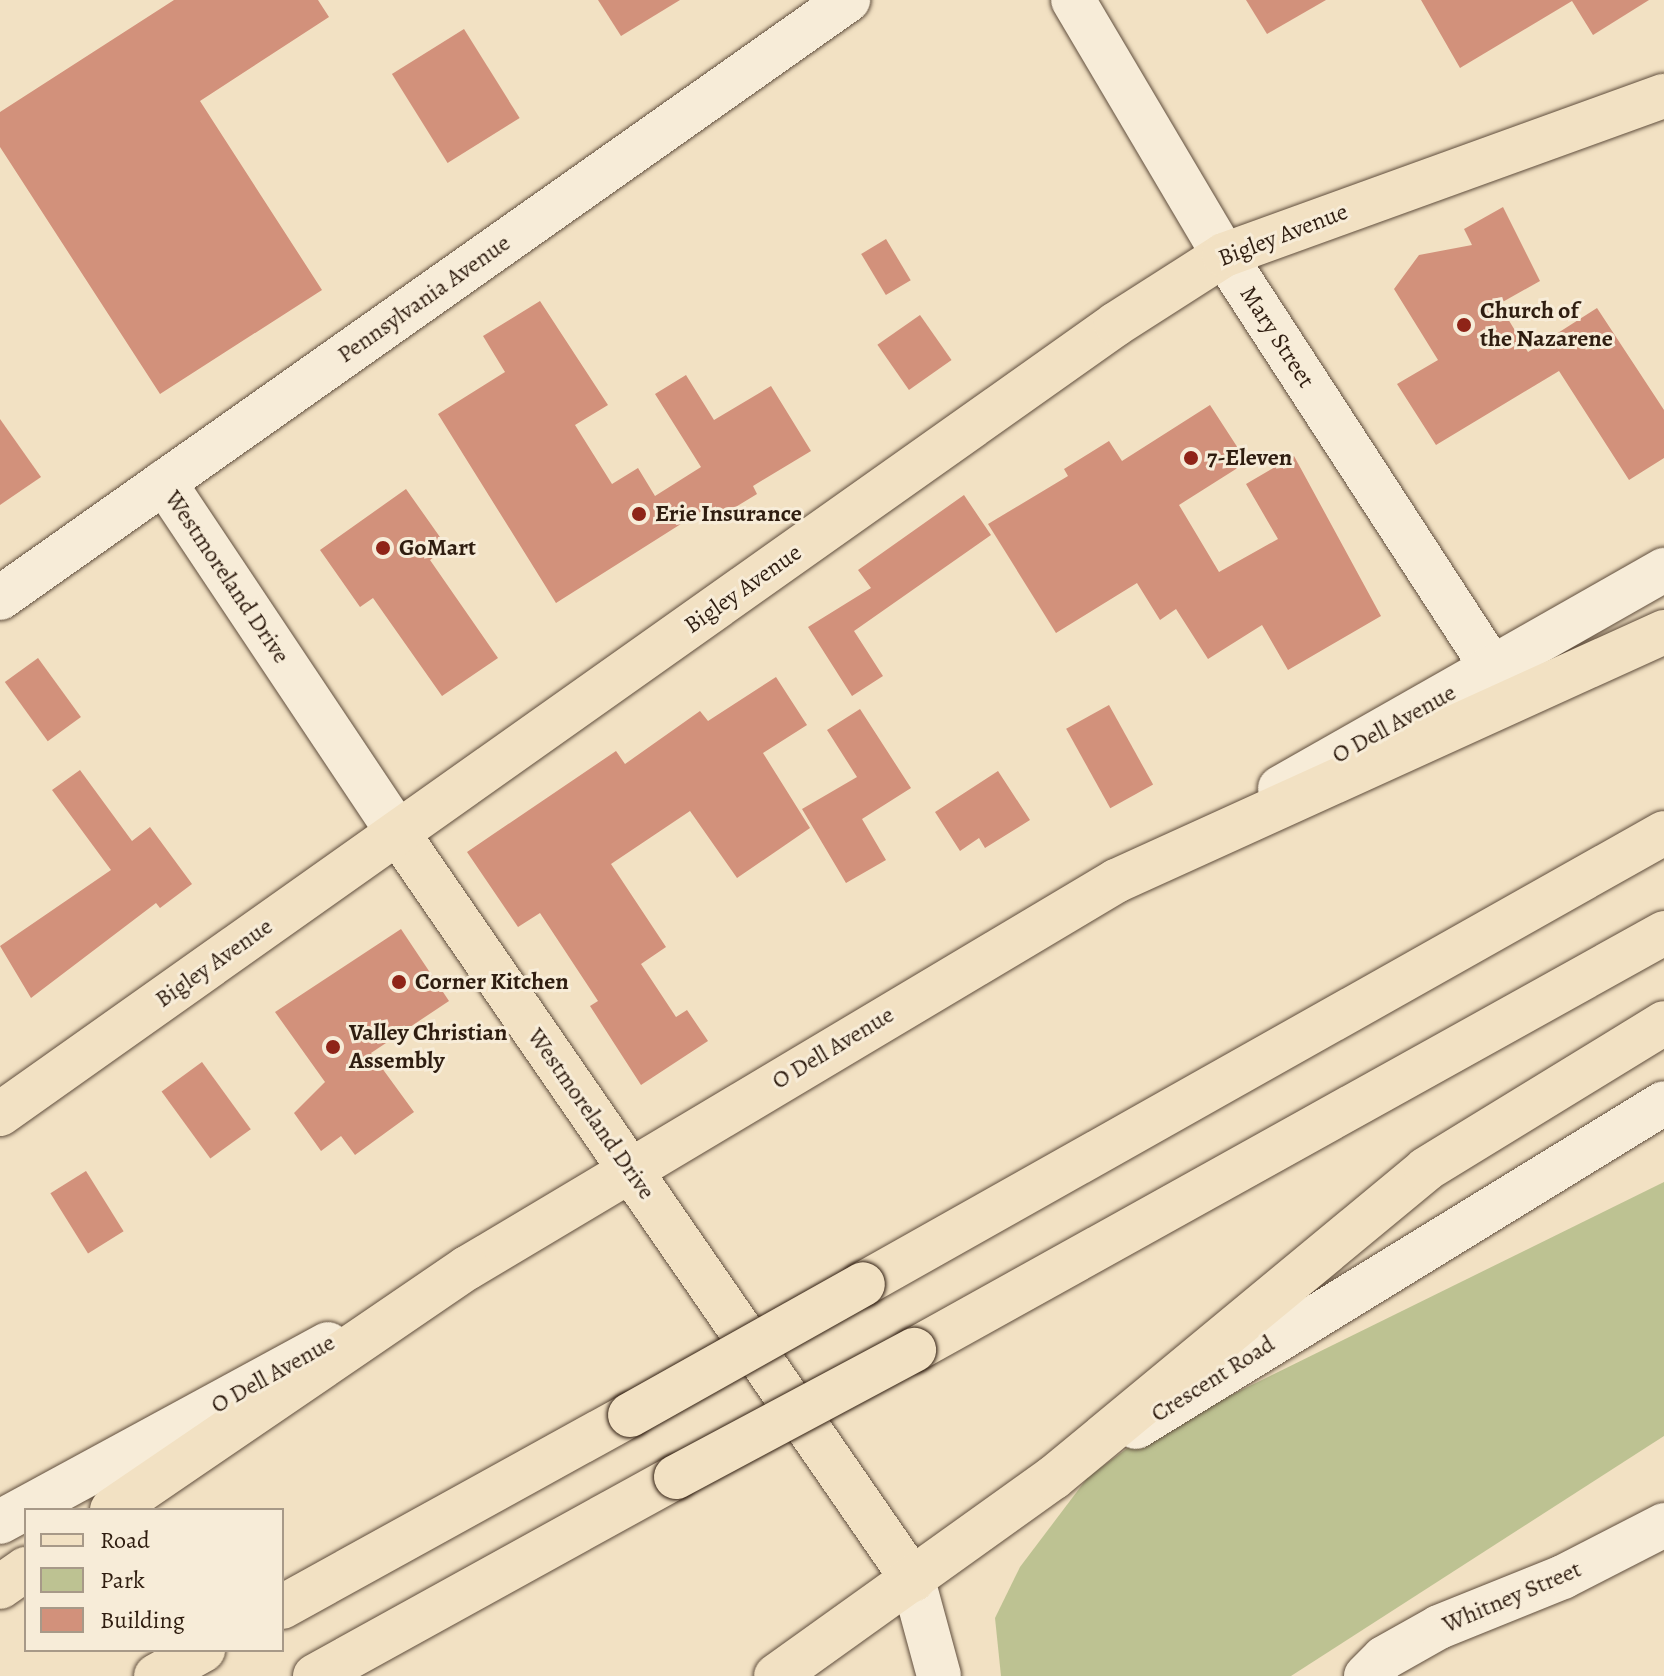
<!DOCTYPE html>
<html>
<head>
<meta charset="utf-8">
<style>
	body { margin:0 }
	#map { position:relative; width:1664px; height:1676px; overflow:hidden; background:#f2e1c3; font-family:Alegreya,serif }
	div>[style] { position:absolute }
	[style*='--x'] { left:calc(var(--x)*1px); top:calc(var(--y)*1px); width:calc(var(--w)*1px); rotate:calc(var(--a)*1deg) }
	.green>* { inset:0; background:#bdc292 }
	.building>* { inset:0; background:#d2917b; transform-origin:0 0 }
	.roads { filter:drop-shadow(0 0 2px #604e3d) drop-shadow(0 0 2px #604e3d) }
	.minor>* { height:44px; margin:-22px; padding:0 22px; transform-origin:22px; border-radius:22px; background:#f7ecd8 }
	.major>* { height:44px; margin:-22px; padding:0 22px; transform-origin:22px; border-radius:22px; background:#f2e1c3 }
	.highway>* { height:44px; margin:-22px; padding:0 22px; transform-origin:22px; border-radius:22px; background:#f2e1c3 }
	.bridges { filter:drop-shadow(0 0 2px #2f1d10) drop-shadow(0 0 2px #2f1d10) }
	.highway-bridge>* { height:44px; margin:-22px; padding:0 22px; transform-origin:22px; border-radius:22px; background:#f2e1c3 }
	.dots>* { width:22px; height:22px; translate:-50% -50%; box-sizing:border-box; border:4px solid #f7ecd8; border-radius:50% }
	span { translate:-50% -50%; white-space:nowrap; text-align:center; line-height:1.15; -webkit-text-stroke:6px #f7ecd8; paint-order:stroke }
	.street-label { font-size:24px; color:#2f1d10 }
	.poi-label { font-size:24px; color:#2f1d10; font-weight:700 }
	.left { translate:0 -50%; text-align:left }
	.legend { position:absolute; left:24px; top:1508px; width:260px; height:144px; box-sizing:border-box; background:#f7ecd8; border:2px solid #a79988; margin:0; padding:10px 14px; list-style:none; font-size:24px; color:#2f1d10 }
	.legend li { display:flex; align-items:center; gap:16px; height:40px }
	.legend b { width:40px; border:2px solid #a79988 }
</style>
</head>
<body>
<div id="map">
	<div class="green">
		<div style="clip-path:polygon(1664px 1182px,1664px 1436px,1291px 1676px,1001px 1676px,995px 1618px,1020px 1567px,1088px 1477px,1136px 1442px)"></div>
	</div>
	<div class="building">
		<div style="clip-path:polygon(174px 0,318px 0,329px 17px,200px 101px,322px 290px,160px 394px,0 147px,0 112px)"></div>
		<div style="clip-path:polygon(598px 0,680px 0,621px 36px)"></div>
		<div style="clip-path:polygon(1246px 0,1326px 0,1267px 34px)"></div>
		<div style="clip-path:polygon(1421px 0,1649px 0,1593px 35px,1572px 1px,1460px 68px)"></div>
		<div style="left:464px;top:29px;width:105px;height:85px;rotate:58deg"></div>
		<div style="clip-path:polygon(1503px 207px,1540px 281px,1499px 304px,1528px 352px,1597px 308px,1664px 410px,1664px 458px,1629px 480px,1559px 371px,1436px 445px,1397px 384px,1438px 360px,1394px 289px,1419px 255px,1472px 245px,1464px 229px)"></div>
		<div style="left:886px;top:239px;width:48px;height:29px;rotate:59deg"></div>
		<div style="clip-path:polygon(540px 301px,608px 405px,575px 425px,612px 484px,638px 468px,655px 496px,701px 467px,655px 394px,686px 375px,714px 420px,771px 386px,811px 451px,753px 486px,757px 494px,711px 522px,703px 510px,556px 603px,438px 414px,505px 372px,483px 336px)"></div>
		<div style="left:920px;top:315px;width:55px;height:52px;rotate:55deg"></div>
		<div style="clip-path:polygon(1210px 405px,1247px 462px,1179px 505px,1219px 572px,1278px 539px,1246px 484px,1294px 456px,1381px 616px,1288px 670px,1262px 625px,1208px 659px,1176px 609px,1160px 620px,1137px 583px,1056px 633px,988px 524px,1068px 476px,1064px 469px,1109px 441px,1122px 461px)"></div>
		<div style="clip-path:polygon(0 419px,41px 477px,0 505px)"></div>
		<div style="clip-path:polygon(406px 489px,447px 547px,430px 560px,498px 658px,442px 696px,373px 598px,360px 607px,320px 550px)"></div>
		<div style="clip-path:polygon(964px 495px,991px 535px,854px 631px,883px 676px,852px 696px,808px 627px,871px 588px,858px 570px)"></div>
		<div style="left:38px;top:658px;width:73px;height:41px;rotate:54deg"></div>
		<div style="clip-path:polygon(776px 677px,807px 725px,763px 753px,810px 828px,737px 878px,690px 811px,611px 864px,666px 947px,641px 964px,676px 1017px,687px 1010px,708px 1041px,641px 1085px,590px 1006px,598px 1001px,540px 913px,518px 927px,467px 852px,616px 751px,625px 764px,700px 711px,708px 721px)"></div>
		<div style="left:1109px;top:705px;width:91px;height:49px;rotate:61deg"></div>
		<div style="clip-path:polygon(860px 709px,911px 788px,862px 819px,886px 860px,846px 883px,802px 809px,857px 777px,827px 730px)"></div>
		<div style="clip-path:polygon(80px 770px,132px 841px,150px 827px,192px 884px,160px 908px,156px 903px,31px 998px,0 946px,111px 870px,52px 790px)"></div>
		<div style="clip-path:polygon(998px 771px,1030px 820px,985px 848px,979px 838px,960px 851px,935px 812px)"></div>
		<div style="clip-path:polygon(401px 929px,449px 1001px,371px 1053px,414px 1112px,355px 1155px,341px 1136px,321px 1151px,294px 1113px,325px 1082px,275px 1012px)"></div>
		<div style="left:202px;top:1062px;width:83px;height:50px;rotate:54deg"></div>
		<div style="left:86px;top:1171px;width:71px;height:42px;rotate:58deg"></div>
	</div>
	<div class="roads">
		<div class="minor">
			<div style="--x:1073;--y:0;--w:296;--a:59.4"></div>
			<div style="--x:1224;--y:255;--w:492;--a:57"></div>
			<div style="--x:164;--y:482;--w:424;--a:56.3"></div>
			<div style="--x:0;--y:598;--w:1038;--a:-35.19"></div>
			<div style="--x:1280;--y:788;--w:442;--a:-29.6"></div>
			<div style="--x:1136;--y:1427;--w:619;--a:-31.53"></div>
			<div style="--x:0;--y:1522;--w:373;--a:-28.5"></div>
			<div style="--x:913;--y:1580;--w:99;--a:74.8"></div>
			<div style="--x:1366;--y:1676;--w:25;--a:-45"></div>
			<div style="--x:1384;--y:1658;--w:63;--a:-29.4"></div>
			<div style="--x:1439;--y:1627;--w:134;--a:-22"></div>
			<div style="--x:1563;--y:1577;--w:114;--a:-27.2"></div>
		</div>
		<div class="major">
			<div style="--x:399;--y:835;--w:905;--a:55.4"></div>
			<div style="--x:0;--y:1114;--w:1367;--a:-35.29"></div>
			<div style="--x:1116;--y:324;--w:128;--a:-32.6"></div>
			<div style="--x:1224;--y:255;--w:468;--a:-19.9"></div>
			<div style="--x:467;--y:1268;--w:756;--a:-30.81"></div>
			<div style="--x:776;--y:1676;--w:340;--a:-35.6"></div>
		</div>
		<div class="highway">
			<div style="--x:1116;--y:881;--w:602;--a:-24.44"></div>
			<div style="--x:863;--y:1284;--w:919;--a:-29.38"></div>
			<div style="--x:914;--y:1350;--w:858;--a:-29.07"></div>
			<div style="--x:1053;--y:1478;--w:484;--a:-39.6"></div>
			<div style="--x:1426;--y:1169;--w:279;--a:-31.5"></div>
			<div style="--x:112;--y:1510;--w:430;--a:-34.3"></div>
			<div style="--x:0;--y:1587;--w:32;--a:-35"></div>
			<div style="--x:282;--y:1607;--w:397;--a:-28.9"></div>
			<div style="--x:156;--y:1676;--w:54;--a:-29"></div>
			<div style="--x:315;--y:1676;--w:412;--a:-28.9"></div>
		</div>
	</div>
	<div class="bridges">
		<div class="highway-bridge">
			<div style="--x:630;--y:1415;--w:267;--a:-29.3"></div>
			<div style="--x:676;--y:1477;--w:270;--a:-28.1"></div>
		</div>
	</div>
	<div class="dots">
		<div style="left:1464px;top:325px;background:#8f2418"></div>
		<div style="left:1191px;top:458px;background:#8f2418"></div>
		<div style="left:639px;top:514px;background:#8f2418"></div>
		<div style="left:383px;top:548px;background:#8f2418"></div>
		<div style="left:399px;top:982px;background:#8f2418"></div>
		<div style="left:333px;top:1047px;background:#8f2418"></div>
	</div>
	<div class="street-label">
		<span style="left:1283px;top:235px;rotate:-21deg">Bigley Avenue</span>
		<span style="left:424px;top:299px;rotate:-35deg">Pennsylvania Avenue</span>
		<span style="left:1277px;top:337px;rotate:57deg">Mary Street</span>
		<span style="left:227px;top:577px;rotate:56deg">Westmoreland Drive</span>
		<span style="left:743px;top:589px;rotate:-35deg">Bigley Avenue</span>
		<span style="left:1394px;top:724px;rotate:-29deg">O Dell Avenue</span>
		<span style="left:214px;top:963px;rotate:-35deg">Bigley Avenue</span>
		<span style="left:833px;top:1048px;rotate:-31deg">O Dell Avenue</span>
		<span style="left:591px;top:1114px;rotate:55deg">Westmoreland Drive</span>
		<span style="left:273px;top:1374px;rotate:-29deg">O Dell Avenue</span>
		<span style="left:1213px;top:1379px;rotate:-32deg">Crescent Road</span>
		<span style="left:1512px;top:1597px;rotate:-23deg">Whitney Street</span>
	</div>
	<div class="poi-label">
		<span class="left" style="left:1480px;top:325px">Church of<br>the Nazarene</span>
		<span class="left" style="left:1207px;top:458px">7-Eleven</span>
		<span class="left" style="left:655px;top:514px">Erie Insurance</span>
		<span class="left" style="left:399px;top:548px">GoMart</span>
		<span class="left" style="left:415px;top:982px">Corner Kitchen</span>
		<span class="left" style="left:349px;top:1047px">Valley Christian<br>Assembly</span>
	</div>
	<ul class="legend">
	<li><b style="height:10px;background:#f2e1c3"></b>Road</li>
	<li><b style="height:22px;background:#bdc292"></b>Park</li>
	<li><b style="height:22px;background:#d2917b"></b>Building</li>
	</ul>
</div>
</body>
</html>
